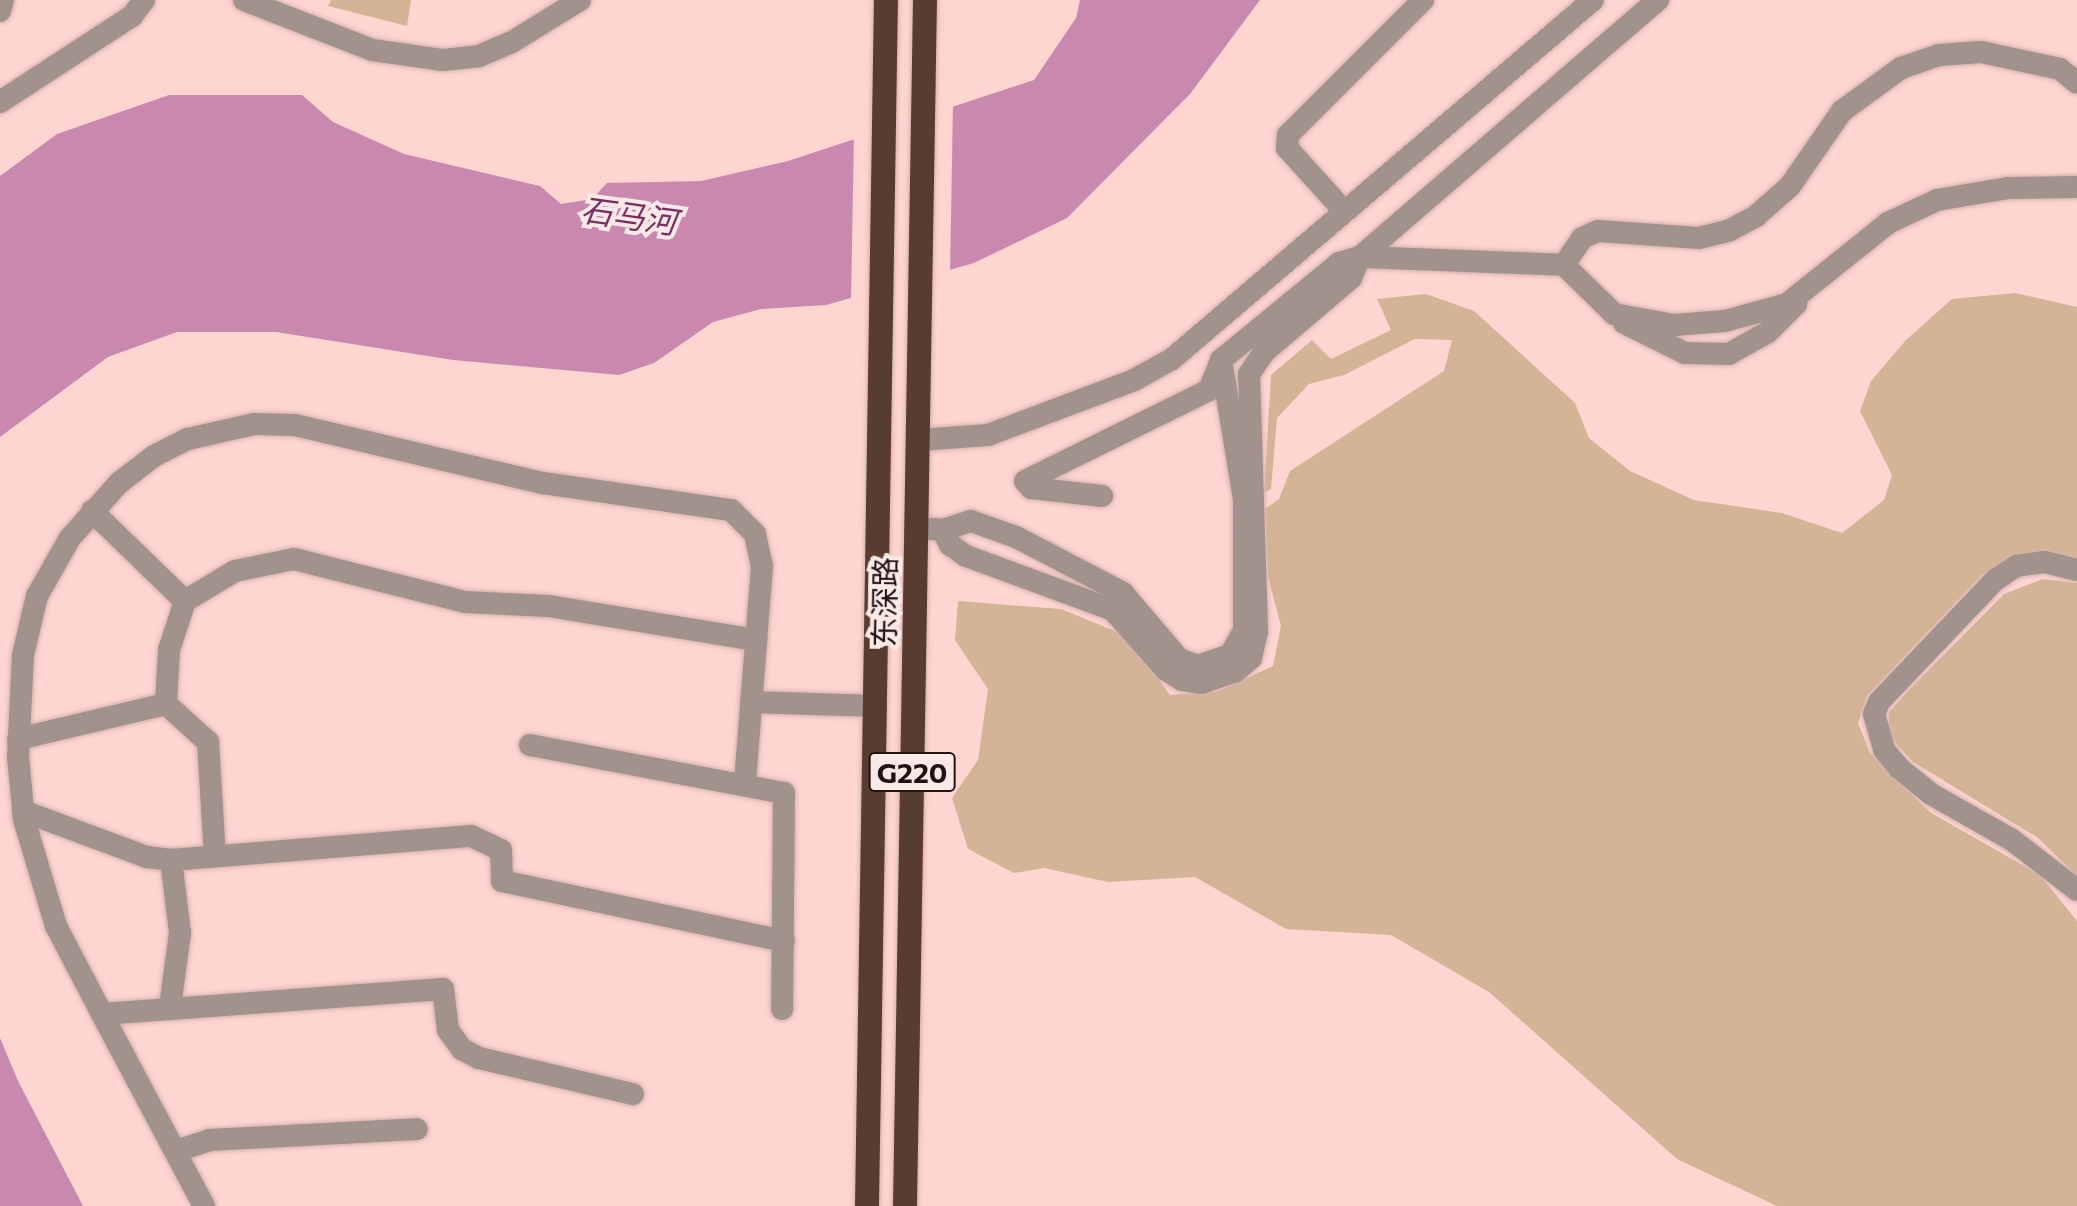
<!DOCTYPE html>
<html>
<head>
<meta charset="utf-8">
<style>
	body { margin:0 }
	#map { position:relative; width:2077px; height:1206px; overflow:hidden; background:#fed5d1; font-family:Commissioner,"Noto Sans SC",sans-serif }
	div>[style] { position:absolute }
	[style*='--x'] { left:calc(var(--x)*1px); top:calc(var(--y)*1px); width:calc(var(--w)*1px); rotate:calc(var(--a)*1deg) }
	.green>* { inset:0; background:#d3b496 }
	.water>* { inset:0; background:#c989af }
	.pier>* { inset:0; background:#fed5d1 }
	.roads { filter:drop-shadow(0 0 2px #d6b2ae) drop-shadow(0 0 2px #d6b2ae) }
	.minor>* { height:22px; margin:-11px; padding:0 11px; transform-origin:11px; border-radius:11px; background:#a2928c }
	.highway>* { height:24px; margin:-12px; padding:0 12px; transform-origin:12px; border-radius:12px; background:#593c30 }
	span { translate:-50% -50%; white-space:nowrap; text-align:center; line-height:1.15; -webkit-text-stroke:8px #fae9e7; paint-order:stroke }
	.shield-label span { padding:2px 6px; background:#fae9e7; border:2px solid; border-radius:6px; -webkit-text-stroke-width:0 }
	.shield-label { font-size:28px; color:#201311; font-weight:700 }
	.street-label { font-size:30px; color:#201311 }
	.water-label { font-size:32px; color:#7a2e60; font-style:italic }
</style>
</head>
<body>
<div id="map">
	<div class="green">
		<div style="clip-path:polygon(331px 0,411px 0,407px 26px,328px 6px)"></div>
		<div style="clip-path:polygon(2015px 293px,2077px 307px,2077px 561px,2012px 557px,1982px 575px,1867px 696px,1858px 723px,1870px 753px,1931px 813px,2040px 875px,2077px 921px,2077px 1206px,1777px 1206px,1677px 1159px,1489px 992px,1391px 935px,1286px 929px,1195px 877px,1108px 882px,1044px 868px,1014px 873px,968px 849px,952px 798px,978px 760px,988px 689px,955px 640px,958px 601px,1061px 609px,1127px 636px,1170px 695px,1218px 691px,1273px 666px,1281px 626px,1268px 577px,1265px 509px,1279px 499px,1290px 471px,1444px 371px,1452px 340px,1415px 339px,1344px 375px,1309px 384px,1277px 418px,1271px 489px,1264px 493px,1271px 375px,1312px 340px,1331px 359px,1391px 330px,1377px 299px,1426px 294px,1474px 311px,1575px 403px,1589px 438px,1630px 471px,1694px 500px,1782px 513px,1842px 533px,1884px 500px,1892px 475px,1860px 411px,1871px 381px,1906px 340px,1952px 299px)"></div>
		<div style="clip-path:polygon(2042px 579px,2077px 583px,2077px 876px,2038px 838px,1913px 762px,1888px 735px,1889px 712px,1908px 691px,2004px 594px)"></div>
	</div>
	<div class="water">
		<div style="clip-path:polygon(1080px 0,1260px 0,1190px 94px,1067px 218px,974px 263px,826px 305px,761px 309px,713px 322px,654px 363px,619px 375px,453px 360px,276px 332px,177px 332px,108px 357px,0 437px,0 176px,57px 134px,169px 95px,302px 95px,333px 122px,404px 154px,540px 186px,561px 204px,592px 199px,607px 183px,701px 181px,788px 161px,1034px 80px,1076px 18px)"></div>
		<div style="clip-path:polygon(0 1038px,18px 1081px,83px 1206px,0 1206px)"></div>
	</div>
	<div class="pier">
		<div style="clip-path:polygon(953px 103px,950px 274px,851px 302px,854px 135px)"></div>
	</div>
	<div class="roads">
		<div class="minor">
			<div style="--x:244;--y:0;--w:137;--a:21.3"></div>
			<div style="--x:372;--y:50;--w:72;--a:8"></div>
			<div style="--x:443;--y:60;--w:36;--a:-6"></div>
			<div style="--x:479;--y:56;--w:36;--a:-23"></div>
			<div style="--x:512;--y:42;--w:80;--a:-31.7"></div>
			<div style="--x:0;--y:11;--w:11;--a:-75"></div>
			<div style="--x:0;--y:102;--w:158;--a:-33.1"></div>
			<div style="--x:132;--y:16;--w:20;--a:-53"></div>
			<div style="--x:1344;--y:211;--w:85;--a:-132.1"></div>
			<div style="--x:1287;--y:148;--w:13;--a:-86"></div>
			<div style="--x:1288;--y:135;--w:191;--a:-45"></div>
			<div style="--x:1360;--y:257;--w:204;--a:2.2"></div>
			<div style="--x:1564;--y:265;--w:70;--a:44.4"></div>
			<div style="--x:1614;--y:314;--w:61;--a:10.4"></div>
			<div style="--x:1674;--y:325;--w:51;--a:-4.5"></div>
			<div style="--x:1725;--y:321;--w:64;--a:-15.3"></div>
			<div style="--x:1787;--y:304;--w:129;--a:-38.7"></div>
			<div style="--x:1888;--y:223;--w:54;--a:-25.1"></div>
			<div style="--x:1937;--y:200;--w:73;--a:-9.5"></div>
			<div style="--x:2009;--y:188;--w:68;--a:-0.8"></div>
			<div style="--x:1360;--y:257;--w:394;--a:-40.8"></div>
			<div style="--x:1564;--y:265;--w:32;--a:-56"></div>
			<div style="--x:1582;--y:238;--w:17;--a:-24"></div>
			<div style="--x:1598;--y:231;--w:101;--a:4"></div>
			<div style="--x:1699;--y:238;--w:32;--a:-14"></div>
			<div style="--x:1730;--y:230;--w:30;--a:-28"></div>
			<div style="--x:1756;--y:216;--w:45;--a:-41.4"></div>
			<div style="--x:1790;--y:186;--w:91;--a:-55.3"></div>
			<div style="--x:1842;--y:111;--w:73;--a:-36.1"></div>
			<div style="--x:1901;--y:68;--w:40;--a:-18.9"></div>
			<div style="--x:1939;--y:55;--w:42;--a:-4.1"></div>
			<div style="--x:1981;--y:52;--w:81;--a:12.1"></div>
			<div style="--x:2060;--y:69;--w:22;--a:39"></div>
			<div style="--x:1624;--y:323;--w:68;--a:26.2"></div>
			<div style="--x:1685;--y:353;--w:44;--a:1.3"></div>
			<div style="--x:1729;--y:354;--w:45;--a:-29.4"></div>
			<div style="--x:1768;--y:332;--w:40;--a:-45"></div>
			<div style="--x:919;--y:440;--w:69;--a:-4.1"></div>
			<div style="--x:988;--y:435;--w:156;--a:-20.6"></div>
			<div style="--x:1134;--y:380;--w:43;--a:-28.9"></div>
			<div style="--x:1172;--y:359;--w:553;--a:-40.46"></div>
			<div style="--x:1102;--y:496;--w:71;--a:-173.6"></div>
			<div style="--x:1031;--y:488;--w:9;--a:-131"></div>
			<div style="--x:1025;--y:481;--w:205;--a:-26.3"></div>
			<div style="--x:1209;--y:390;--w:32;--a:-68"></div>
			<div style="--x:92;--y:511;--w:129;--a:44.1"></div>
			<div style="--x:185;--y:601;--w:52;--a:108.1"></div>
			<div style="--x:169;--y:650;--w:54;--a:93.2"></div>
			<div style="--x:917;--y:528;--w:26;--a:4"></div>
			<div style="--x:943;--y:530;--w:29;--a:-18"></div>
			<div style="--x:971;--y:521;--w:48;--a:19.6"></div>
			<div style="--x:1016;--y:537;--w:121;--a:27.6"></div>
			<div style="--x:1123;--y:593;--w:87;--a:49.7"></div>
			<div style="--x:1179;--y:659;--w:20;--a:20"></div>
			<div style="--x:1198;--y:666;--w:34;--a:-19"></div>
			<div style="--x:1230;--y:655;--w:28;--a:-60"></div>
			<div style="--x:1244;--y:631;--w:132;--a:-90"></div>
			<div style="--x:1244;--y:499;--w:141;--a:-99.4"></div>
			<div style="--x:1221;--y:360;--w:153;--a:-39.4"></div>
			<div style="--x:1339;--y:263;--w:22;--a:-16"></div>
			<div style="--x:1360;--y:257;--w:23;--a:113"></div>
			<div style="--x:1351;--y:278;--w:114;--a:139.6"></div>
			<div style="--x:1264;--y:352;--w:27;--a:124"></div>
			<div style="--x:1249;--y:374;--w:258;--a:88.2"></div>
			<div style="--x:1257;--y:632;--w:27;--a:103"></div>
			<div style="--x:1251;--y:658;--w:20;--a:139"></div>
			<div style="--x:1236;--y:671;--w:37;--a:161"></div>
			<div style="--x:1201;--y:683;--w:19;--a:-171"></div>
			<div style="--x:1182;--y:680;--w:19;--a:-148"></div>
			<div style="--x:1166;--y:670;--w:80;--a:-131.5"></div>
			<div style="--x:1113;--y:610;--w:157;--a:-159.8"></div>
			<div style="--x:966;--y:556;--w:19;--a:-145"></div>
			<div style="--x:950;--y:545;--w:17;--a:-115"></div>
			<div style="--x:2077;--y:570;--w:34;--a:-166"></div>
			<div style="--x:2044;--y:562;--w:28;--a:172"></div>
			<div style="--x:2016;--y:566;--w:25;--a:146"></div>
			<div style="--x:1995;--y:580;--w:168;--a:133.6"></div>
			<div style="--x:1879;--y:702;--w:13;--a:113"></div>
			<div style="--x:1874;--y:714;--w:37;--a:74"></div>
			<div style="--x:1884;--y:750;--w:23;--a:50"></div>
			<div style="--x:1899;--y:768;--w:41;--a:39.1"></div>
			<div style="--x:1931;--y:794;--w:93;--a:29.6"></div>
			<div style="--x:2012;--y:840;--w:82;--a:37.6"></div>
			<div style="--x:185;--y:601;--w:58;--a:-31"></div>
			<div style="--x:235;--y:571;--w:60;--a:-11.5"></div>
			<div style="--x:294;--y:559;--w:176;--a:14.1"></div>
			<div style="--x:465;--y:602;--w:83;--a:2.8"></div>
			<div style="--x:548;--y:606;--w:211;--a:9.3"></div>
			<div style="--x:751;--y:702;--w:124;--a:1.8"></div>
			<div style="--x:18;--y:739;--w:152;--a:-13.3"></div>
			<div style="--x:166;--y:704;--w:57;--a:42.1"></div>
			<div style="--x:208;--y:742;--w:114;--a:86.5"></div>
			<div style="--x:530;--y:745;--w:258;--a:10.7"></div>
			<div style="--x:784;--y:793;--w:216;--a:90.5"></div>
			<div style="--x:23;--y:811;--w:132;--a:20.4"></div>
			<div style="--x:147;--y:857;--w:24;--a:7"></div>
			<div style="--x:170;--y:1007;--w:75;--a:-82.3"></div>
			<div style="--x:180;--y:933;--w:74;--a:-97"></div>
			<div style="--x:171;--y:860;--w:301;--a:-4.6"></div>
			<div style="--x:471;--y:836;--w:33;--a:25"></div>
			<div style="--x:501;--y:850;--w:31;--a:88"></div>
			<div style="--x:502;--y:881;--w:288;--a:12"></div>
			<div style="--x:102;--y:1014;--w:99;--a:-117.6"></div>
			<div style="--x:56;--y:926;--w:112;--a:-106.7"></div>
			<div style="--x:24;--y:819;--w:62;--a:-95.5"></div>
			<div style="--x:18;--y:757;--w:102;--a:-87.2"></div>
			<div style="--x:23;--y:655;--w:61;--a:-76.7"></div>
			<div style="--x:37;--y:596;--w:67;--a:-60.4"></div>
			<div style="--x:70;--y:538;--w:74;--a:-48.3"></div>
			<div style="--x:119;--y:483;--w:44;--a:-37.6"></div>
			<div style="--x:154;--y:456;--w:38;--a:-27"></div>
			<div style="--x:188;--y:439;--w:68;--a:-12.8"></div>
			<div style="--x:254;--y:424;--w:41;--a:1.4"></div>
			<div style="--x:295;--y:425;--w:255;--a:13.2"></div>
			<div style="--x:543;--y:483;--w:190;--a:8.2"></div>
			<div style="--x:731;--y:510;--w:34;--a:45"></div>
			<div style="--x:755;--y:534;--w:33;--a:78"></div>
			<div style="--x:762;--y:566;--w:217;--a:94.5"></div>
			<div style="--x:176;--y:1151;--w:35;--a:-18"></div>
			<div style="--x:209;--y:1140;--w:208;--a:-3"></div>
			<div style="--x:204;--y:1206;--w:217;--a:-118"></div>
			<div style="--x:102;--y:1014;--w:342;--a:-4.2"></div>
			<div style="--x:443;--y:989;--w:41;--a:83"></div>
			<div style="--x:448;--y:1030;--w:24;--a:54"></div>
			<div style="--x:462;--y:1049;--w:19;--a:28"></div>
			<div style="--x:479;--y:1058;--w:158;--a:13.2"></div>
		</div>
		<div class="highway">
			<div style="--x:867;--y:1206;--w:1206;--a:-89.1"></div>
			<div style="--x:905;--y:1206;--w:1206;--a:-89.05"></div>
		</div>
	</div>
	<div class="shield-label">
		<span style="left:912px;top:772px">G220</span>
	</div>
	<div class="street-label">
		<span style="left:884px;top:602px;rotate:-89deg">东深路</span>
	</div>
	<div class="water-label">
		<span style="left:629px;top:215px;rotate:8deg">石马河</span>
	</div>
</div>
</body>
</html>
